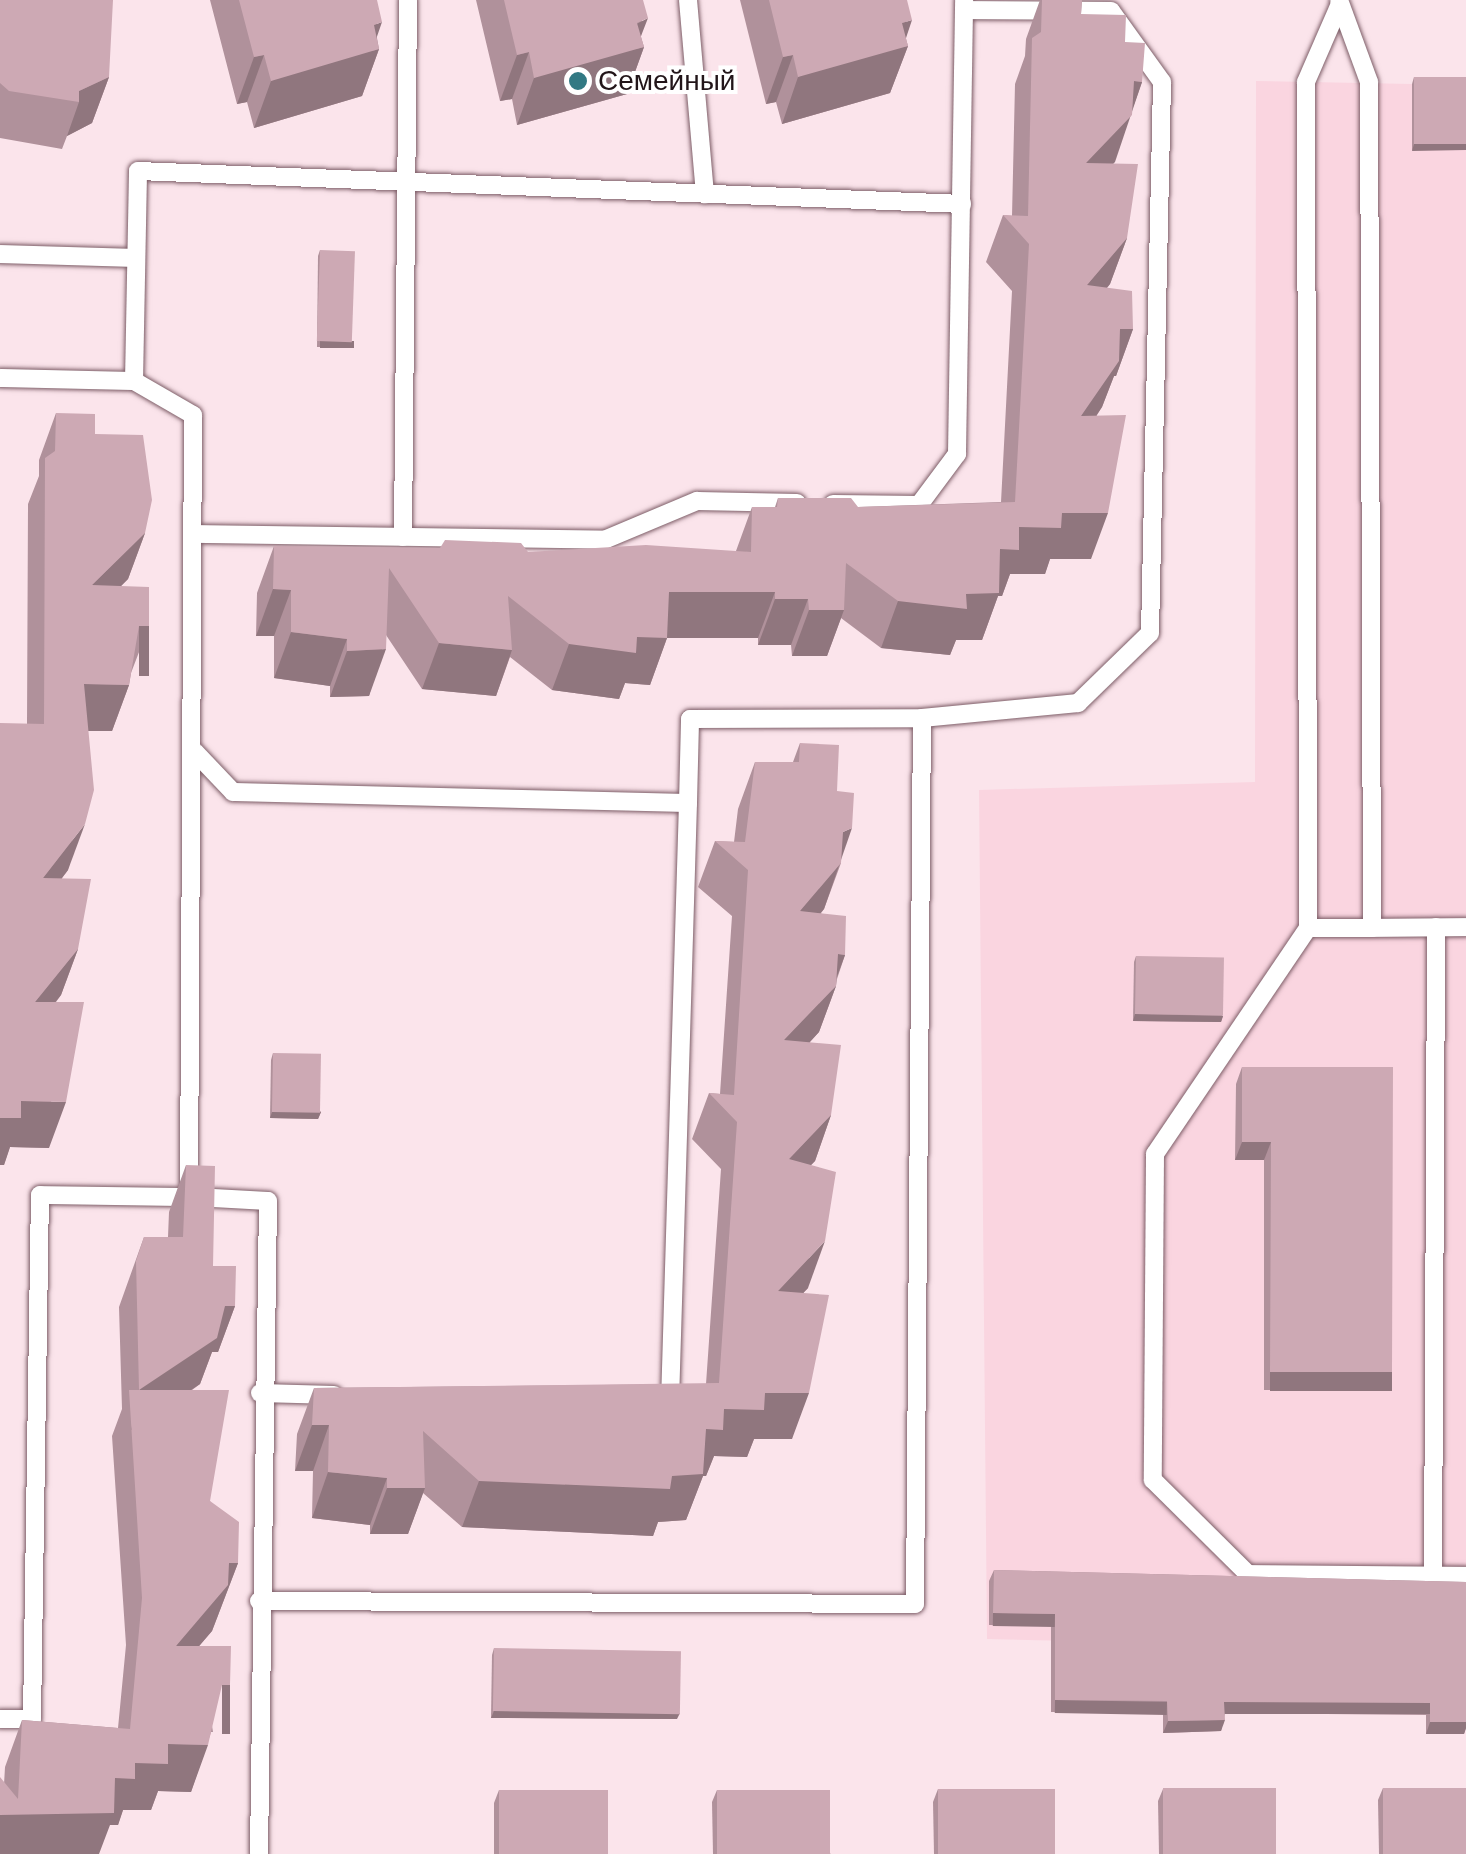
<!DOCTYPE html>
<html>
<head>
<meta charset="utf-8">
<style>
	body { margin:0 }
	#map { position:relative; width:1466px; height:1854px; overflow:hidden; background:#fbe4eb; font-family:Arial,sans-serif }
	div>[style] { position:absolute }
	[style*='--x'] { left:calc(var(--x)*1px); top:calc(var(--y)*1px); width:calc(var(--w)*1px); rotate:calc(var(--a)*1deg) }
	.built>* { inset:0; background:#fad5e0 }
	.roads { filter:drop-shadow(0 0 2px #7d5d67) drop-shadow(0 0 2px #7d5d67) }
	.lane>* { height:18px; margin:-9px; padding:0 9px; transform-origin:9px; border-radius:9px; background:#fff }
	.wall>* { inset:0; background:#b0919b }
	.shaded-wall>* { inset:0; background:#90767e; transform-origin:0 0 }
	.building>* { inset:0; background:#cda9b4; transform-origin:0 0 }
	.dots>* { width:28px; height:28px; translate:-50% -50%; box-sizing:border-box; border:5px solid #fff; border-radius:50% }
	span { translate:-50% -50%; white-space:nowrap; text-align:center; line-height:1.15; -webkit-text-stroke:8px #fff; paint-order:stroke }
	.poi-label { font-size:28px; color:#221519 }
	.left { translate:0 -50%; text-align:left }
</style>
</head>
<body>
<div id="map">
	<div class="built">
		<div style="clip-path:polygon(1256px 81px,1412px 84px,1412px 150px,1466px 150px,1466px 1650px,987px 1639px,979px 790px,1255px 782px)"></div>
	</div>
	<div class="roads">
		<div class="lane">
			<div style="--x:688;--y:0;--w:195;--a:85"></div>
			<div style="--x:1339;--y:6;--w:83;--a:113.5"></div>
			<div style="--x:1306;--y:82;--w:846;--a:89.86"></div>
			<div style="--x:1308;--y:928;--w:64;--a:0"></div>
			<div style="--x:1372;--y:928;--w:846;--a:-90.2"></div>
			<div style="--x:1369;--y:82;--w:87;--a:-110.1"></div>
			<div style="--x:0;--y:254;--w:136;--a:1.7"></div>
			<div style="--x:0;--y:378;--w:134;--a:1.3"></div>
			<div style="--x:833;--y:504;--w:86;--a:0.7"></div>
			<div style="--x:919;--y:505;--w:64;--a:-53.3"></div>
			<div style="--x:957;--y:454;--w:454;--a:-89.1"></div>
			<div style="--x:199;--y:534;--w:405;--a:0.8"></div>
			<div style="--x:604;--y:540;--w:101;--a:-22.8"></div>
			<div style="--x:697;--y:501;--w:100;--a:1.1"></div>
			<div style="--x:403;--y:537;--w:537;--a:-89.47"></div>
			<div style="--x:195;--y:752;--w:55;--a:46.5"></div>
			<div style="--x:233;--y:792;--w:455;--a:1.4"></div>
			<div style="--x:688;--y:803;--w:84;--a:-88.6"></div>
			<div style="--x:690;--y:719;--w:232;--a:-0.2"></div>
			<div style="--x:922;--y:718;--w:157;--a:-5.5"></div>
			<div style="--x:1078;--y:703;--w:100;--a:-44.2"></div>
			<div style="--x:1150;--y:633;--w:551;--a:-88.75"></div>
			<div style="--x:1162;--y:82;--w:87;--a:-125.7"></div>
			<div style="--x:1111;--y:11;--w:147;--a:-179.6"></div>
			<div style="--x:1308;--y:928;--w:273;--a:124.1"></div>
			<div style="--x:1155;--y:1154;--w:326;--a:90.4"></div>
			<div style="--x:1153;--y:1480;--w:134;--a:44.7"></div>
			<div style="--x:1248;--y:1574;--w:218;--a:0.5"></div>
			<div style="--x:1372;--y:928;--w:94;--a:-0.6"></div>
			<div style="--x:195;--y:1197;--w:73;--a:3.1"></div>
			<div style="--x:268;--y:1201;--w:653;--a:90.79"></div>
			<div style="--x:260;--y:1393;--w:74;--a:1.5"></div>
			<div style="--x:670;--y:1402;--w:599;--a:-88.28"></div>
			<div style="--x:1433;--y:1575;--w:648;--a:-89.73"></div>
			<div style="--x:259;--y:1601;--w:656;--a:0.26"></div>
			<div style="--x:915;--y:1604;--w:886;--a:-89.55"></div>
			<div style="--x:0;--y:1719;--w:32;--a:0"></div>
			<div style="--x:32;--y:1719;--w:524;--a:-89.13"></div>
			<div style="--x:40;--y:1195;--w:149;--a:0.8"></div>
			<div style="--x:189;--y:1197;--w:782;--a:-89.71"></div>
			<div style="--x:193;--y:415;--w:68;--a:-150"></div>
			<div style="--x:134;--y:381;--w:210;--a:-88.9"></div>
			<div style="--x:138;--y:171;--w:825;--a:2.29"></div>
		</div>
	</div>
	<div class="wall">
		<div style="clip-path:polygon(0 0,109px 77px,92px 123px,67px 136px,62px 149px,0 138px)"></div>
		<div style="clip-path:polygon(210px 0,377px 0,377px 38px,379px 49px,362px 96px,254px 128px,247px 102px,237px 104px)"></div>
		<div style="clip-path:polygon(476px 0,643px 0,641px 37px,644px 47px,627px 94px,517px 125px,512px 99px,500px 101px)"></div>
		<div style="clip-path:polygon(740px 0,907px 0,906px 39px,908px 46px,890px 93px,782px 124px,776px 102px,766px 104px)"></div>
		<div style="clip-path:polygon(1040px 0,1082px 0,1081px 14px,1125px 42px,1142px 82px,1113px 164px,1127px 238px,1110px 284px,1107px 288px,1133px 329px,1116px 376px,1114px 376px,1102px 407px,1097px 415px,1091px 559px,1050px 559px,1045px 574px,1010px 574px,1002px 596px,998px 596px,982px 640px,956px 640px,950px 655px,881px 648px,841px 618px,827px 656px,792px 656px,791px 645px,758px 645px,758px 638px,667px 638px,650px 685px,625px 683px,619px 699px,552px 690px,510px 657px,496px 696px,422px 689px,386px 635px,369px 696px,330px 697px,330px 686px,274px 678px,274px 636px,256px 636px,257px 593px,274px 546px,528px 552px,736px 551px,752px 507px,775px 507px,778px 498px,858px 507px,1001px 502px,1012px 291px,986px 262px,1003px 215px,1012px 216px,1015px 84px,1025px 56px,1026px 39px)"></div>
		<div style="clip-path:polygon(1414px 77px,1466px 77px,1412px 151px,1412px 84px)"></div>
		<div style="clip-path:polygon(320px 250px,352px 347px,317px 347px,318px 256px)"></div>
		<div style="clip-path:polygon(56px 413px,95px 434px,145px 533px,128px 579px,121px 586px,149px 626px,131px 673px,129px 685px,112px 731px,88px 731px,68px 870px,62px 878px,78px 949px,61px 995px,56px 1002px,49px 1148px,10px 1147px,4px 1165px,27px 723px,28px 504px,39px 476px,39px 460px)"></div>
		<div style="clip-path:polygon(800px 743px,837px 791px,841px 863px,824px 909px,821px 913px,845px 955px,837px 979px,836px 986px,819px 1032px,810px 1042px,831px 1115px,815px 1161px,811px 1165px,808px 1288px,803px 1293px,792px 1439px,754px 1439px,747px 1457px,714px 1456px,706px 1476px,703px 1476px,686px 1520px,658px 1522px,653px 1536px,462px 1527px,423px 1493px,408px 1534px,370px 1534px,370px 1525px,312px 1518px,313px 1471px,295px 1471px,297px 1434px,314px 1388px,706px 1384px,721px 1169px,692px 1139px,709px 1093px,720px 1094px,732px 916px,698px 887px,715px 841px,734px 842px,738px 809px,755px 762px,793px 762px)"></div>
		<div style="clip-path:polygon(1136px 956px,1223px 1016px,1221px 1022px,1133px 1021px,1134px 962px)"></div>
		<div style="clip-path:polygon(273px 1053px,321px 1112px,318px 1119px,270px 1118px,271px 1060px)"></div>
		<div style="clip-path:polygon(1242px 1067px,1385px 1390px,1264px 1390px,1264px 1160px,1235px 1160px,1236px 1084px)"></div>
		<div style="clip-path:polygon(186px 1165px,213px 1266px,235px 1306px,218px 1352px,212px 1352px,200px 1384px,192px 1390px,210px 1501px,238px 1563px,212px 1631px,199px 1646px,213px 1732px,211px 1732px,191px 1792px,158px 1791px,151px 1810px,123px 1810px,118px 1825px,110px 1825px,0 1854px,5px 1767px,22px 1720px,118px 1728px,126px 1645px,112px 1436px,122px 1409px,119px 1307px,144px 1237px,168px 1237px,169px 1212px)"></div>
		<div style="clip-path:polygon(994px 1570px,1466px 1582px,1466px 1728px,1464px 1734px,1426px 1734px,1426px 1715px,1225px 1713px,1221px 1731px,1163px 1733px,1163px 1713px,1051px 1712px,1051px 1626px,989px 1625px,989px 1581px)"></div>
		<div style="clip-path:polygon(494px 1648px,677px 1719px,491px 1718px,492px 1655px)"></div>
		<div style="clip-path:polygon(1383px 1788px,1466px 1854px,1379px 1854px,1378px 1800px)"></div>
		<div style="clip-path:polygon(938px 1789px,1055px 1854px,934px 1854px,933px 1802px)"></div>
		<div style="clip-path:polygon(1163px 1789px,1276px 1854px,1159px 1854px,1158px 1801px)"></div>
		<div style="clip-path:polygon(499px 1790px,608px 1854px,494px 1854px,494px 1803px)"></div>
		<div style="clip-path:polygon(717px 1790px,831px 1854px,713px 1854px,712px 1802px)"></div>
	</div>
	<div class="shaded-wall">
		<div style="clip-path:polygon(648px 18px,636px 49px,644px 47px,627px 94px,517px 125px,534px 78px)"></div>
		<div style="clip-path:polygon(912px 20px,903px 47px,908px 46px,890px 93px,782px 124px,798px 77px,902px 23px)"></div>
		<div style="clip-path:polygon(382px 22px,372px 51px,379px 49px,362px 96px,254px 128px,271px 81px,374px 25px)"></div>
		<div style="clip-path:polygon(529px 52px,512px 99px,500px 101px,517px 55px)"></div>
		<div style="clip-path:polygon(264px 55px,247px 102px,237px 104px,254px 57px)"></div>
		<div style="clip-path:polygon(793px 55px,776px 102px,766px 104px,783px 57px)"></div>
		<div style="clip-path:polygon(109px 77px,92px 123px,67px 136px,79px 102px,79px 91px)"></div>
		<div style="clip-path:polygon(1134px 81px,1142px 82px,1115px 162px,1069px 209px,1086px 163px)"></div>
		<div style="clip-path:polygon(1414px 144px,1466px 144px,1466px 150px,1412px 151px)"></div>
		<div style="clip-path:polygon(1127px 238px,1110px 284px,1070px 331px,1087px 285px)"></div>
		<div style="clip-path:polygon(1120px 329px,1133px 329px,1116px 376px,1114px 376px,1102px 407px,1065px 462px,1081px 416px)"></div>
		<div style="left:320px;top:341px;width:34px;height:7px"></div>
		<div style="clip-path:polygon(1062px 513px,1108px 513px,1091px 559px,1050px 559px,1045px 574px,1010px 574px,1002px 596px,998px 596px,982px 640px,956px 640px,950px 655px,881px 648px,898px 601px,1000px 549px,1019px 527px)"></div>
		<div style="clip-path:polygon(145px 533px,128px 579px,75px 632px,92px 585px)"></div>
		<div style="clip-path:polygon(273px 589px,291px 590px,274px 636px,256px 636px)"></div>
		<div style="clip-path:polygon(669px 592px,775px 592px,758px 638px,667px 638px,650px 685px,625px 683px,619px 699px,552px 690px,569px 644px)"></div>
		<div style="clip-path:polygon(775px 599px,808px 599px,791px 645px,758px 645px)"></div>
		<div style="clip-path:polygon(809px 610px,844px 610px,827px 656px,792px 656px)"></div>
		<div style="left:139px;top:626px;width:10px;height:50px"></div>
		<div style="clip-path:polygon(291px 632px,347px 639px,330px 686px,274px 678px)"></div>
		<div style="clip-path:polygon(439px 643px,512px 650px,496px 696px,422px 689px)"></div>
		<div style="clip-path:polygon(386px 649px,369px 696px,330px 697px,347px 651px)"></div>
		<div style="clip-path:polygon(84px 684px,129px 685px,112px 731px,67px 731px)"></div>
		<div style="clip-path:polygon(85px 824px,68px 870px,27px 924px,43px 878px)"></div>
		<div style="clip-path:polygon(852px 828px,824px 909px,783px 957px,800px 911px,843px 832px)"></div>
		<div style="clip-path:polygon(78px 949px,61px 995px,18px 1049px,35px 1002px)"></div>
		<div style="clip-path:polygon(838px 954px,845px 955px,832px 990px,836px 986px,819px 1032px,768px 1087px,784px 1040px)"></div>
		<div style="clip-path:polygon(1135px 1014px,1223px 1016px,1221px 1022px,1133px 1021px)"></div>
		<div style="clip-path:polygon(21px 1101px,66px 1102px,49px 1148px,10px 1147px,4px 1165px,0 1165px,0 1118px)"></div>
		<div style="clip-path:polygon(272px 1112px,321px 1112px,318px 1119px,270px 1118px)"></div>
		<div style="clip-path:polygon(831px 1115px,815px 1161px,772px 1205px,789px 1159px)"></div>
		<div style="clip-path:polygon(1242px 1142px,1271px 1142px,1264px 1160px,1235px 1160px)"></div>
		<div style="clip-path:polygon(825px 1241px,808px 1288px,761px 1337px,778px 1291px)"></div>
		<div style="clip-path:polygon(225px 1306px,235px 1306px,218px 1352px,212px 1352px,200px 1384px,131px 1430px,139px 1390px)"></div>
		<div style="left:1270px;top:1372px;width:122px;height:19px"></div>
		<div style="clip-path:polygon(765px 1393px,809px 1393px,792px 1439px,754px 1439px,747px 1457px,714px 1456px,706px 1476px,703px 1476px,686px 1520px,658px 1522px,653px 1536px,462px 1527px,479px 1481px,672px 1476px,706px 1429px,724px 1409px)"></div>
		<div style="clip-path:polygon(312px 1425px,329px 1425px,313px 1471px,295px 1471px)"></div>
		<div style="clip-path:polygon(328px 1472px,387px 1478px,370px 1525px,312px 1518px)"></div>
		<div style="clip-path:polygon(387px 1488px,425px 1488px,408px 1534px,370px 1534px)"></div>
		<div style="clip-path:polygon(229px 1563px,238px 1563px,212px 1631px,160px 1692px,176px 1646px)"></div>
		<div style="left:993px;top:1613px;width:62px;height:13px;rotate:1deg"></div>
		<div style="left:222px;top:1685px;width:8px;height:49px"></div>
		<div style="left:1055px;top:1700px;width:112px;height:13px;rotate:1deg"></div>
		<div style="left:1224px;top:1702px;width:206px;height:12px"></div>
		<div style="clip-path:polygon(494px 1711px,680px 1713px,677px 1719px,491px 1718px)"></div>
		<div style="clip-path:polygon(1225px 1720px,1221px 1731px,1163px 1733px,1168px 1721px)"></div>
		<div style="clip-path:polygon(1430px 1722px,1466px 1722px,1466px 1728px,1464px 1734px,1426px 1734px)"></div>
		<div style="clip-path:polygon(168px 1744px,208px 1745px,191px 1792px,158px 1791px,151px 1810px,123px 1810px,118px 1825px,110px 1825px,99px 1854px,0 1854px,0 1815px,115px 1778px,135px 1763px)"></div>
	</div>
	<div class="building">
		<div style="clip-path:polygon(0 0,113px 0,109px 77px,79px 91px,79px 102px,9px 91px,0 83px)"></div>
		<div style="clip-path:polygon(239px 0,377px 0,382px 22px,374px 25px,379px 49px,271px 81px,264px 55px,254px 57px)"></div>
		<div style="clip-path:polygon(504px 0,643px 0,648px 18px,637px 23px,644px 47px,534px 78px,529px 52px,517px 55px)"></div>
		<div style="clip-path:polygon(769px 0,907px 0,912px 20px,902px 23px,908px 46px,798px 77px,793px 55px,783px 57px)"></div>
		<div style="clip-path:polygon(1042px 0,1082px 0,1081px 14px,1126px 15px,1125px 42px,1145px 43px,1142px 82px,1134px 81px,1132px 115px,1086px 163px,1138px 164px,1127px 238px,1087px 285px,1132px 291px,1133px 329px,1120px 329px,1119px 361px,1081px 416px,1126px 415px,1108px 513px,1062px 513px,1061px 528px,1019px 527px,1019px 550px,1000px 549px,999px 593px,966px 594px,967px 609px,898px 601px,846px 563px,844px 610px,809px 610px,808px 599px,775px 599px,775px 592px,669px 592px,667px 638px,637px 637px,636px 653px,569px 644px,508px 596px,512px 650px,439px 643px,389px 568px,386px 649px,347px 651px,347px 639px,291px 632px,291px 590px,273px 589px,274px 546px,440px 548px,445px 540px,521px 543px,528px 552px,646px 545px,751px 552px,752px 507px,777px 507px,778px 498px,851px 498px,858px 507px,1015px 502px,1029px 244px,1003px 215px,1028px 216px,1032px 38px,1041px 32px)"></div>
		<div style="left:1414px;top:77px;width:52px;height:67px"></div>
		<div style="left:320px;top:250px;width:35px;height:91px;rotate:2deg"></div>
		<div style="clip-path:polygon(56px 413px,95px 414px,95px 434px,143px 435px,152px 500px,145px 533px,92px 585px,149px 587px,149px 626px,139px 626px,129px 685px,84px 684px,94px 790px,85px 824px,43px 878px,91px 879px,78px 949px,35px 1002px,84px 1002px,66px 1102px,21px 1101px,21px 1118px,0 1118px,0 723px,44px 724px,45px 458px,55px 451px)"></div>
		<div style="clip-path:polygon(800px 743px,839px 745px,837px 791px,854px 793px,852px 828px,843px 832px,841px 863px,800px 911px,846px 916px,845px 955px,838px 954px,836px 986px,784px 1040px,841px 1045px,831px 1115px,789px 1159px,836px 1172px,825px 1241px,778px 1291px,829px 1295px,809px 1393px,765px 1393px,764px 1410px,724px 1409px,723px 1430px,706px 1429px,703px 1474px,672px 1476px,670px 1489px,479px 1481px,423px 1431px,425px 1488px,387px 1488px,387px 1478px,328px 1472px,329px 1425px,312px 1425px,314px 1388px,719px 1383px,737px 1122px,709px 1093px,734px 1095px,748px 870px,715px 841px,745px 842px,755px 762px,799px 762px)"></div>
		<div style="left:1136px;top:956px;width:88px;height:58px;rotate:1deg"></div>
		<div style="left:273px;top:1053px;width:48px;height:59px;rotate:1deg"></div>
		<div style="clip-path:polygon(1242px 1067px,1393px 1067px,1392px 1372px,1270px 1372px,1271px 1142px,1242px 1142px)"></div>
		<div style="clip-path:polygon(186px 1165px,215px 1166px,213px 1266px,236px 1266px,235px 1306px,225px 1306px,217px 1338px,139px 1390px,136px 1261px,144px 1237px,183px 1237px)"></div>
		<div style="clip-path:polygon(129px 1390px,229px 1390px,210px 1501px,239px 1522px,238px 1563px,229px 1563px,228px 1585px,176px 1646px,231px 1646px,230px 1685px,222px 1685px,208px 1745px,168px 1744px,168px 1764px,135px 1763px,135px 1779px,115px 1778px,114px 1813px,0 1815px,0 1777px,18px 1799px,22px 1720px,130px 1729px,142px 1598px)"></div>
		<div style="clip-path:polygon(994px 1570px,1466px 1582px,1466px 1722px,1430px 1722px,1430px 1703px,1224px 1702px,1225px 1720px,1168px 1721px,1167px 1701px,1055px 1700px,1055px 1614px,993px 1613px)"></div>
		<div style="left:494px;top:1648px;width:187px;height:63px;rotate:1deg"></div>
		<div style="left:1276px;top:1788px;width:66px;height:113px;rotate:90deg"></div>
		<div style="left:1383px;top:1788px;width:83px;height:66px"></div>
		<div style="left:938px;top:1789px;width:117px;height:65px"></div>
		<div style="left:499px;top:1790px;width:109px;height:64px"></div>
		<div style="left:717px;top:1790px;width:113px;height:64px"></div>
	</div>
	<div class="dots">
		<div style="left:578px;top:81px;background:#327983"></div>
	</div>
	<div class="poi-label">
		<span class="left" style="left:598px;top:81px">Семейный</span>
	</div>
</div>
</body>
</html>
